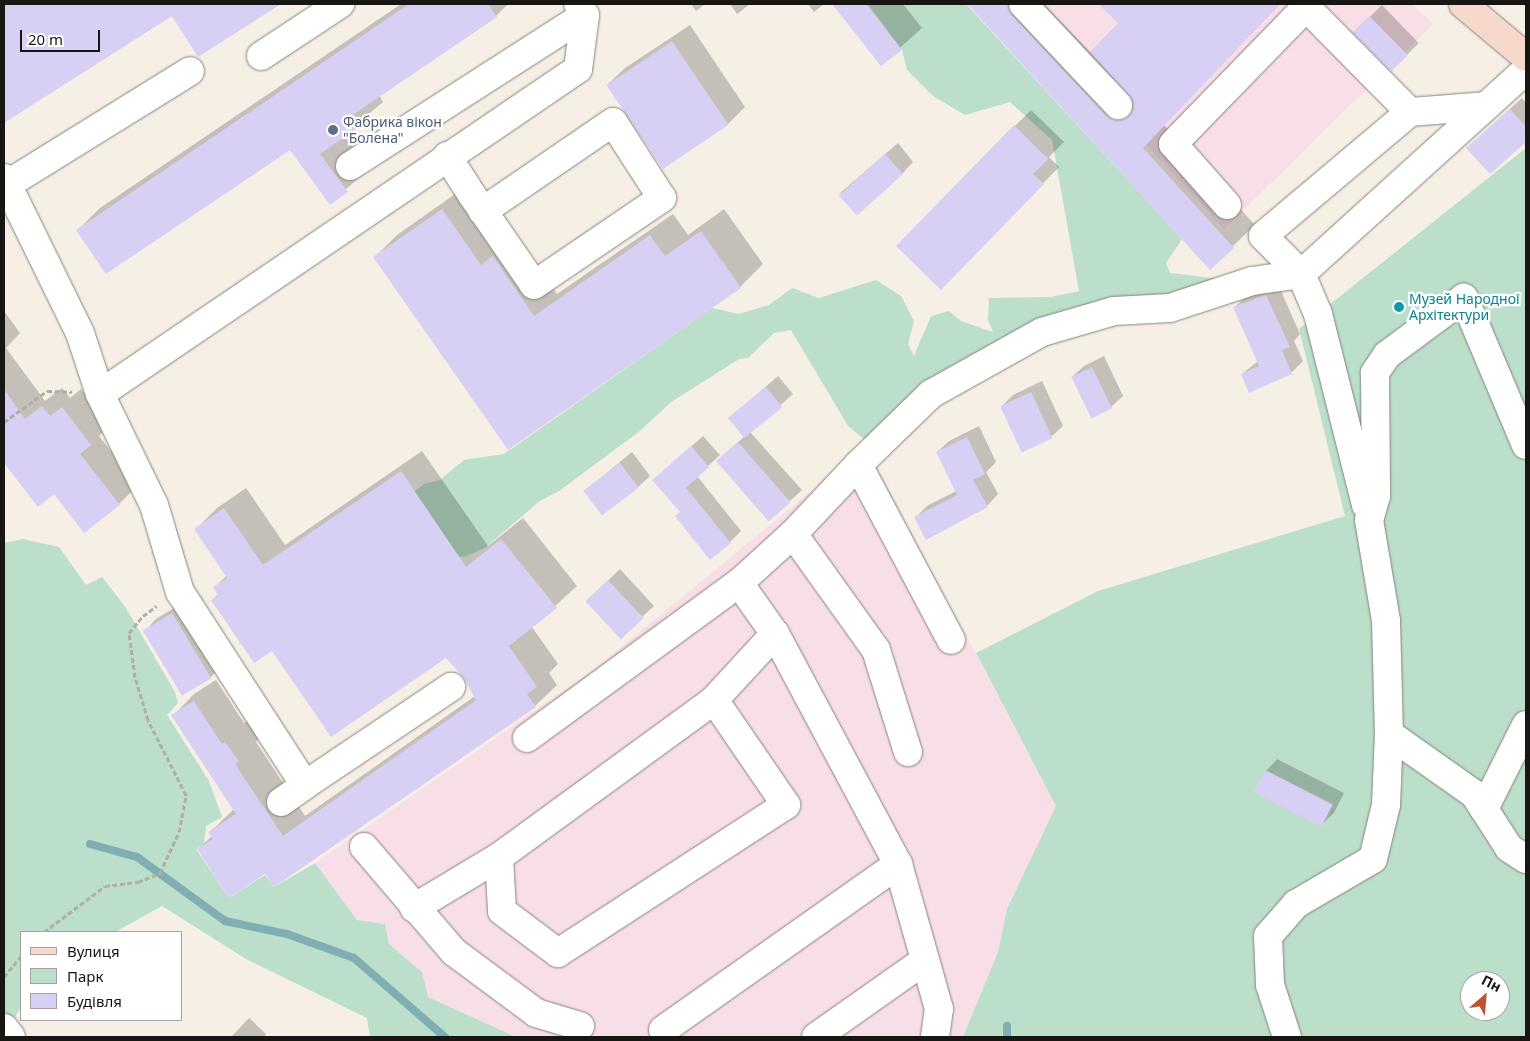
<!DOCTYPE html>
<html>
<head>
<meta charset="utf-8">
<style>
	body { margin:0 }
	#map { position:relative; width:1530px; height:1041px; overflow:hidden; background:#f5efe6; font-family:"Noto Sans",sans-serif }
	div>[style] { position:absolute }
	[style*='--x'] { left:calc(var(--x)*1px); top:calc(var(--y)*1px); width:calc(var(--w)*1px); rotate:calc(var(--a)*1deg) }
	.industrial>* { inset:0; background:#f8dfe7 }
	.green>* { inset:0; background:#bbdfca }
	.shadow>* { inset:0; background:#0003; transform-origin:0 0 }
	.stream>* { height:8px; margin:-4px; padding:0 4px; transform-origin:4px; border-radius:4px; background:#7fafb2 }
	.building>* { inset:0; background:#d8cff4; transform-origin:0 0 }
	.path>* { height:3px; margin-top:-1.5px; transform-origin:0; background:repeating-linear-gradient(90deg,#b2ada6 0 5px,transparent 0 7.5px) }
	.roads { filter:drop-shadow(0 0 1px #88837b) drop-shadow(0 0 1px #88837b) }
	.minor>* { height:28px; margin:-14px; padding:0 14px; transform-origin:14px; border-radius:14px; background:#fff }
	.major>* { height:28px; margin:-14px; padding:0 14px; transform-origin:14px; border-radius:14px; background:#f7d9cc }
	.dots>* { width:14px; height:14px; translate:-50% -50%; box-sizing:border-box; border:2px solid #fff; border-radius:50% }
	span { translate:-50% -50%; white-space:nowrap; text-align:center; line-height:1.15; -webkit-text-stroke:4.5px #fff; paint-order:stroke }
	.service-label { font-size:14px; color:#4e5e75 }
	.left { translate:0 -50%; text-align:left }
	.culture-label { font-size:14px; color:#0d838f }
	.frame { position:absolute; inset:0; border:5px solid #181613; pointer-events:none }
	.legend { position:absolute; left:20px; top:931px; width:162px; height:90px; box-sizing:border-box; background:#fff; border:1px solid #a3a2a1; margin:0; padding:6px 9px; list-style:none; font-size:15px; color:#181613 }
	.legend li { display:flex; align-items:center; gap:10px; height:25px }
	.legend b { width:25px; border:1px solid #a3a2a1 }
	.north { position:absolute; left:1460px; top:971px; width:50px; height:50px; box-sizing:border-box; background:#fff; border:1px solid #a3a2a1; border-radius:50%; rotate:27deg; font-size:14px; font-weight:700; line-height:20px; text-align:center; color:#181613 }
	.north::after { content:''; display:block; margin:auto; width:18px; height:22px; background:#bc552d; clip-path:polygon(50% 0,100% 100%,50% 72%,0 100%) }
	.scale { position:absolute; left:20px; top:30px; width:80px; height:22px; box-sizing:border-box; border:2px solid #181613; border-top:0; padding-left:6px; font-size:15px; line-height:18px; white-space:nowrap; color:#181613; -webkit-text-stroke:4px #fff; paint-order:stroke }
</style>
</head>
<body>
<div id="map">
	<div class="industrial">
		<div style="clip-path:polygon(1017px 4px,1412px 4px,1433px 24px,1224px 229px)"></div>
		<div style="clip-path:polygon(866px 446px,1056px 806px,1007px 909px,998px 952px,963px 1037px,516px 1037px,428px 997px,422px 972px,389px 944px,385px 924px,357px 920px,315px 863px,592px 671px)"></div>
	</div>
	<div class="green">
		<div style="clip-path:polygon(868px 4px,966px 4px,1182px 239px,1166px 263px,1170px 273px,1212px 278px,1238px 276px,1246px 292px,1098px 306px,866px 441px,848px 426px,791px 330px,774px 333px,748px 358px,739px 359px,671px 402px,640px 431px,559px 491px,540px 501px,486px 547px,465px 557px,457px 556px,414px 492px,424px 484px,440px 480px,464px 460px,504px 454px,712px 308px,739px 314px,769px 305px,792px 288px,819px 298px,876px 280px,901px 296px,914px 321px,908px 344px,914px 356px,931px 316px,949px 311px,961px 321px,993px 332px,988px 320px,989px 298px,1051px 297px,1079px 291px,1052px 140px,1010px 102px,965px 115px,933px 96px,907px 70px,902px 50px)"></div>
		<div style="clip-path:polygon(evenodd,1526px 148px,1526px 1037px,963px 1037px,998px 952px,1007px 909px,1056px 806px,976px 653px,1098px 591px,1345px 516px,1299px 329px,1526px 148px,1470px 981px,1500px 981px,1500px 1011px,1470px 1011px,1470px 981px)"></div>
		<div style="clip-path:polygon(23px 539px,59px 547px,86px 585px,102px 577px,126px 608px,175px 692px,178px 703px,167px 715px,209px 781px,222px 817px,206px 826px,204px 844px,196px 849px,229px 898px,265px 875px,274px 887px,315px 863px,357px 920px,385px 924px,389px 944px,422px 972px,428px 997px,516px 1037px,370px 1037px,367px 1018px,246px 959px,162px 906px,115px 932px,21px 932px,21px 1007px,4px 1036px,4px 543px)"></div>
	</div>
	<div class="shadow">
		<div style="clip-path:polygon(4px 4px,278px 4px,198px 55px,172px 14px,4px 122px)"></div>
		<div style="clip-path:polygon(401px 4px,508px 4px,496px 16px,379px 95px,383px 102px,344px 135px,369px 169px,330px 203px,290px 148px,78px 230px,100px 208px)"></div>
		<div style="clip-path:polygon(691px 4px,705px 4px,696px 11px)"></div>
		<div style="clip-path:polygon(730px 4px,750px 4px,737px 14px)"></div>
		<div style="clip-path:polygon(808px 4px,824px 4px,814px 12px)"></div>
		<div style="clip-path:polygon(833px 4px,903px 4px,922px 28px,881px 65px)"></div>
		<div style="clip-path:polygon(969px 4px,1044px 4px,1091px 53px,1120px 22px,1100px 4px,1280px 4px,1164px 125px,1255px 225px,1210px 268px)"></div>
		<div style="left:1382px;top:5px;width:53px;height:38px;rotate:46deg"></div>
		<div style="clip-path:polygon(690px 25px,745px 107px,728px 124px,663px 168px,607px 85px,625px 68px)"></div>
		<div style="clip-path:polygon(1522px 98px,1526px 103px,1526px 140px,1490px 173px,1480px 136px)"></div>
		<div style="clip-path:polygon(1031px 110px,1064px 142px,1049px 157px,1059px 167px,957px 272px,1015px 126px)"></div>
		<div style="clip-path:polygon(898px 143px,913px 162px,902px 174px,839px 194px)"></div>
		<div style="clip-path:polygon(465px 187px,516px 235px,557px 294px,673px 214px,688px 235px,724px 209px,763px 264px,740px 287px,509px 448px,375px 257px,397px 235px)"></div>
		<div style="clip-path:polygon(1278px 284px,1300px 334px,1294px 341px,1303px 361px,1292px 372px,1250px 391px,1242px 374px,1258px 361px,1235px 307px,1246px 296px)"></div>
		<div style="clip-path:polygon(4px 311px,20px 333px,6px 348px,45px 401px,62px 388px,70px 398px,81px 389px,109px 426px,99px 436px,138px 485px,119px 504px,54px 493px,38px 505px,4px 461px)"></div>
		<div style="clip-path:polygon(1104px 356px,1123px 396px,1111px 407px,1072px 377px,1084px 366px)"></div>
		<div style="clip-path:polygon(778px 376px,793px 394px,750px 432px,802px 490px,790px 501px,729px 450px,745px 436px,730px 418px)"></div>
		<div style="clip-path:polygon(1042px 381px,1063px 426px,1051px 437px,1002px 406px,1013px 395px)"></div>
		<div style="clip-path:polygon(979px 426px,996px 462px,986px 472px,998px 494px,987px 506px,915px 518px,927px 506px,956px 491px,937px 452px,949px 441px)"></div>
		<div style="clip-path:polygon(703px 436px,720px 455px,697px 476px,741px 531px,730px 542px,681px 512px,653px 480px)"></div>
		<div style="clip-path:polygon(422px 451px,488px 546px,523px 518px,577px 586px,532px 627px,558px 664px,549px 673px,557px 685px,535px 706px,266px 872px,198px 849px,212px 836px,210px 832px,234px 809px,173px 716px,194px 694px,216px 680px,244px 723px,247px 721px,259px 738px,256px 742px,305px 816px,475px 696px,465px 677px,447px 656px,272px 649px,212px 600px,219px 593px,215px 587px,227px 575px,196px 529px,217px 508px,246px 488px,285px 545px)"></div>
		<div style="clip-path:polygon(632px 452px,650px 476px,638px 487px,585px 491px)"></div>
		<div style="clip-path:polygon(620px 569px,654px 606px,642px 617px,598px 590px)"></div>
		<div style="clip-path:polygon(184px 602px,222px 665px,211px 677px,183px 694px,145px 631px,156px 619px)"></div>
		<div style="clip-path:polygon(1277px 759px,1344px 793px,1334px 813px,1322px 824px,1266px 771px)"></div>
		<div style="clip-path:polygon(249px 1018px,266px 1034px,264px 1037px,231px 1037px)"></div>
	</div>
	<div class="stream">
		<div style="--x:90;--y:844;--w:49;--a:15.5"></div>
		<div style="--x:137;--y:857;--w:109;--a:36"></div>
		<div style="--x:225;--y:921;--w:63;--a:11.8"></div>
		<div style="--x:287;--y:934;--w:71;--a:19.7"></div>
		<div style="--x:354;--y:958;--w:121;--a:41"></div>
		<div style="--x:1007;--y:1026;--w:11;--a:90"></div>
	</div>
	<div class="building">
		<div style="clip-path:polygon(4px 4px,281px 4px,198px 57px,172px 16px,4px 123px)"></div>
		<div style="clip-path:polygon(409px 4px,488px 4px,497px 17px,354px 114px,362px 125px,320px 154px,348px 192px,330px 205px,290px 150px,106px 274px,76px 230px)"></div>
		<div style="clip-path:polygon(832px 4px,866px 4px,902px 50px,881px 66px)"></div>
		<div style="clip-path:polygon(967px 4px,1008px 4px,1012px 15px,1107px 116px,1121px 120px,1133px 110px,1133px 101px,1090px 52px,1118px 23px,1098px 4px,1280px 4px,1143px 148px,1234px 248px,1210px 270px)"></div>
		<div style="left:1369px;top:16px;width:55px;height:23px;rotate:45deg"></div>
		<div style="left:672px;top:41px;width:101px;height:79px;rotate:56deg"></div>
		<div style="clip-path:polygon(1510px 109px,1526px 127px,1526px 142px,1490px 174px,1466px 148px)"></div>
		<div style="clip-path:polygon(1014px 125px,1048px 159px,1033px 174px,1044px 184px,941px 290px,896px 246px)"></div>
		<div style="left:885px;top:154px;width:27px;height:62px;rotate:48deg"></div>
		<div style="clip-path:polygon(442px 209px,481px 265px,493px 256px,534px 316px,650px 235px,665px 256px,701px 231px,741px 288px,508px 450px,373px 257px)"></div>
		<div style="clip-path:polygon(1266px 295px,1290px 347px,1282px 350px,1292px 374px,1249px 393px,1241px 374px,1259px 366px,1233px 307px)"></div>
		<div style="left:1092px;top:367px;width:46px;height:23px;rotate:64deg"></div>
		<div style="left:766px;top:387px;width:26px;height:49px;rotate:51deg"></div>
		<div style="clip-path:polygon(4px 389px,25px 419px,42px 406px,50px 416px,62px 407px,91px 445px,80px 454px,120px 505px,84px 533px,54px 494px,38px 507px,4px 463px)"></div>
		<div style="left:1031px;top:392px;width:51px;height:34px;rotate:65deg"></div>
		<div style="clip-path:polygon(967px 437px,985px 474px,973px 480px,988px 507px,926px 540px,914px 517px,957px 495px,936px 452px)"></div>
		<div style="left:738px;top:442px;width:80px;height:29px;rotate:49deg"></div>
		<div style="clip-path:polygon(691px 446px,709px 467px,686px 488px,731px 543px,710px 560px,675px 516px,680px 512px,652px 480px)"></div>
		<div style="left:620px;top:463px;width:31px;height:46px;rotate:53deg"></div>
		<div style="clip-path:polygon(401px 471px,466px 567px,501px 539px,557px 608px,509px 646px,537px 687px,527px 694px,536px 707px,274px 887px,265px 874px,229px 898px,197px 849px,213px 839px,208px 832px,236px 814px,171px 715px,194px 701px,222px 744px,225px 742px,239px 761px,235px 764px,283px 836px,476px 700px,464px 678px,446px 658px,331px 737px,272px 651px,254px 663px,211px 600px,218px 595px,213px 587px,227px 578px,194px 529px,224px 508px,263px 565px)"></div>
		<div style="left:608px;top:580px;width:52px;height:31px;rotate:47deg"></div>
		<div style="left:172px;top:613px;width:76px;height:34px;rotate:59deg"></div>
		<div style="left:1265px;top:770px;width:76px;height:25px;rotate:27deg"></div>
	</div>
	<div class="path">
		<div style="--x:4;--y:422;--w:53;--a:-35.8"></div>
		<div style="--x:47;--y:391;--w:25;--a:2"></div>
		<div style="--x:44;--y:932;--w:76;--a:-37"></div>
		<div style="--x:105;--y:886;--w:33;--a:-7"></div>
		<div style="--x:138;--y:882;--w:24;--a:-22"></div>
		<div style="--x:160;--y:873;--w:45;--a:-65.1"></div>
		<div style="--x:179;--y:832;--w:38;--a:-79"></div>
		<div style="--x:186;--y:795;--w:84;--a:-116.9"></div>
		<div style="--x:148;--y:720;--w:45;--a:-106.8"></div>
		<div style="--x:135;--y:677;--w:44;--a:-97.8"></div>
		<div style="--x:129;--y:633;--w:22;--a:-51"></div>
		<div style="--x:143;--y:616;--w:17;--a:-36"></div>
		<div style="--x:4;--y:977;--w:27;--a:-51"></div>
	</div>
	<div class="roads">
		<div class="minor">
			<div style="--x:1023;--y:4;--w:139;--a:46.8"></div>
			<div style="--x:1303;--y:4;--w:152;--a:45.3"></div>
			<div style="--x:1410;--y:112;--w:192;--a:139.9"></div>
			<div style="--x:1263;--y:236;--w:54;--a:45"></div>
			<div style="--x:1301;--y:274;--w:43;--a:67"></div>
			<div style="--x:1318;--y:314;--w:197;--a:75.9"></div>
			<div style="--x:261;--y:56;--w:95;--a:-33.4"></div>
			<div style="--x:1410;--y:112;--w:76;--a:-4.5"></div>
			<div style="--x:447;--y:156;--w:46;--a:57.3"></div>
			<div style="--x:472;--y:195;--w:109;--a:55.4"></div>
			<div style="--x:534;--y:285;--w:155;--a:-34.2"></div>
			<div style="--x:662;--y:198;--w:90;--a:-122.8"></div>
			<div style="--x:613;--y:122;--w:158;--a:145.6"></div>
			<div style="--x:350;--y:166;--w:279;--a:-32.7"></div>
			<div style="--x:4;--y:178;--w:173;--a:63.9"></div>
			<div style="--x:80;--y:333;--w:64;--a:71.8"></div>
			<div style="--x:100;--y:394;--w:123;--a:64.1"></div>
			<div style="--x:154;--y:505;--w:91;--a:73.4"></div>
			<div style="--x:180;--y:592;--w:230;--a:57.1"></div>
			<div style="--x:305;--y:785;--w:176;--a:-33.9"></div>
			<div style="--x:8;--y:184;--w:214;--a:-31.8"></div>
			<div style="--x:1227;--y:205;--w:81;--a:-131.5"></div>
			<div style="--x:1173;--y:144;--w:191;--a:-45.8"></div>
			<div style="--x:100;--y:394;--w:578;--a:-34.21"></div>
			<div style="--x:578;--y:69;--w:54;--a:-82.6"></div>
			<div style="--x:585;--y:15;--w:13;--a:-122"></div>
			<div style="--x:1526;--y:445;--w:160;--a:-112.9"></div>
			<div style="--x:1464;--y:298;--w:96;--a:143.5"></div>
			<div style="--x:1387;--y:355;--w:22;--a:124"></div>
			<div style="--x:1375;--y:373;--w:123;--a:89.5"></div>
			<div style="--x:1376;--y:496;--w:25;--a:106"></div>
			<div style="--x:1369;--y:520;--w:102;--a:80.4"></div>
			<div style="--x:1386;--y:621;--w:113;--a:88.5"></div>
			<div style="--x:1389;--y:734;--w:104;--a:35.2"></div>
			<div style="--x:1474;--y:794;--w:18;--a:56"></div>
			<div style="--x:1484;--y:809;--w:94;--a:-63.4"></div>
			<div style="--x:858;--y:465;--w:198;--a:62"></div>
			<div style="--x:793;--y:534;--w:143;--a:54.4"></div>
			<div style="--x:876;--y:650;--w:107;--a:72.6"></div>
			<div style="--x:527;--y:738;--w:263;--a:-36.2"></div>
			<div style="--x:281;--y:802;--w:29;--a:-35"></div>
			<div style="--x:1484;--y:809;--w:46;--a:57.3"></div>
			<div style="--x:1509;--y:848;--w:20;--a:33"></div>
			<div style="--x:364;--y:847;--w:138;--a:49.4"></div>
			<div style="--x:454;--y:952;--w:102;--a:36.6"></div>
			<div style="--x:536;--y:1013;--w:46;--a:16.5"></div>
			<div style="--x:499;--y:857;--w:54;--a:86.8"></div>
			<div style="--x:502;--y:911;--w:70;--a:36.9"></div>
			<div style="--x:558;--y:953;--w:272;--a:-33"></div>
			<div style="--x:786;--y:805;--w:127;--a:-124.4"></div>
			<div style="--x:414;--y:908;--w:99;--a:-31"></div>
			<div style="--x:499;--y:857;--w:266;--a:-36.1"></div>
			<div style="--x:714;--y:700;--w:90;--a:-47.3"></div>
			<div style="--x:4;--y:1028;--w:11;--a:52"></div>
			<div style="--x:663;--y:1030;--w:288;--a:-35.2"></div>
			<div style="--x:816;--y:1037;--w:133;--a:-35.2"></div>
			<div style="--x:935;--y:1037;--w:28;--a:-82"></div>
			<div style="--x:939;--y:1009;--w:151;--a:-105.8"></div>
			<div style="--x:898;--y:864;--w:261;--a:-118.1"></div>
			<div style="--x:775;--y:634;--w:62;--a:-125.2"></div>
			<div style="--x:739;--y:583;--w:73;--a:-42.2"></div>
			<div style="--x:793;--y:534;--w:95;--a:-46.7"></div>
			<div style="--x:858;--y:465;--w:102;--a:-44.2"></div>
			<div style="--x:931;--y:394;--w:127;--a:-29.2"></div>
			<div style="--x:1042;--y:332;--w:75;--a:-16.3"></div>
			<div style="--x:1114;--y:311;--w:56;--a:-3.1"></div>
			<div style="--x:1170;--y:308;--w:86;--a:-18.2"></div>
			<div style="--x:1252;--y:281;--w:49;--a:-8.1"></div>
			<div style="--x:1301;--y:274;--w:304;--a:-42.2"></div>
			<div style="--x:1287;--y:1037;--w:55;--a:-108.1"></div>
			<div style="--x:1270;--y:985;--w:49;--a:-92.3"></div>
			<div style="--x:1268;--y:936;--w:43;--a:-48.8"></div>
			<div style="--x:1296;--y:904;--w:89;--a:-30.3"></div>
			<div style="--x:1373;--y:859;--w:56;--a:-76.5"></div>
			<div style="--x:1386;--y:805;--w:71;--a:-87.6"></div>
		</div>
		<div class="major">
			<div style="--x:1463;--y:4;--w:82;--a:40.1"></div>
		</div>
	</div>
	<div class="dots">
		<div style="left:333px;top:130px;background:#5c6f8a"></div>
		<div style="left:1399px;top:307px;background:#0f9aa8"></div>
	</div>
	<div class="service-label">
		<span class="left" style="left:343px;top:130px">Фабрика вікон<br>"Болена"</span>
	</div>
	<div class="culture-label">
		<span class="left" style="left:1409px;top:307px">Музей Народної<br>Архітектури</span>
	</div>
	<div class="frame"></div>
	<ul class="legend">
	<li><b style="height:6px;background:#f7d9cc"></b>Вулиця</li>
	<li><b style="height:14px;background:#bbdfca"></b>Парк</li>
	<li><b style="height:14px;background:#d8cff4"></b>Будівля</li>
	</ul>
	<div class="north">Пн</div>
	<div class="scale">20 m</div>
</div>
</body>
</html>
